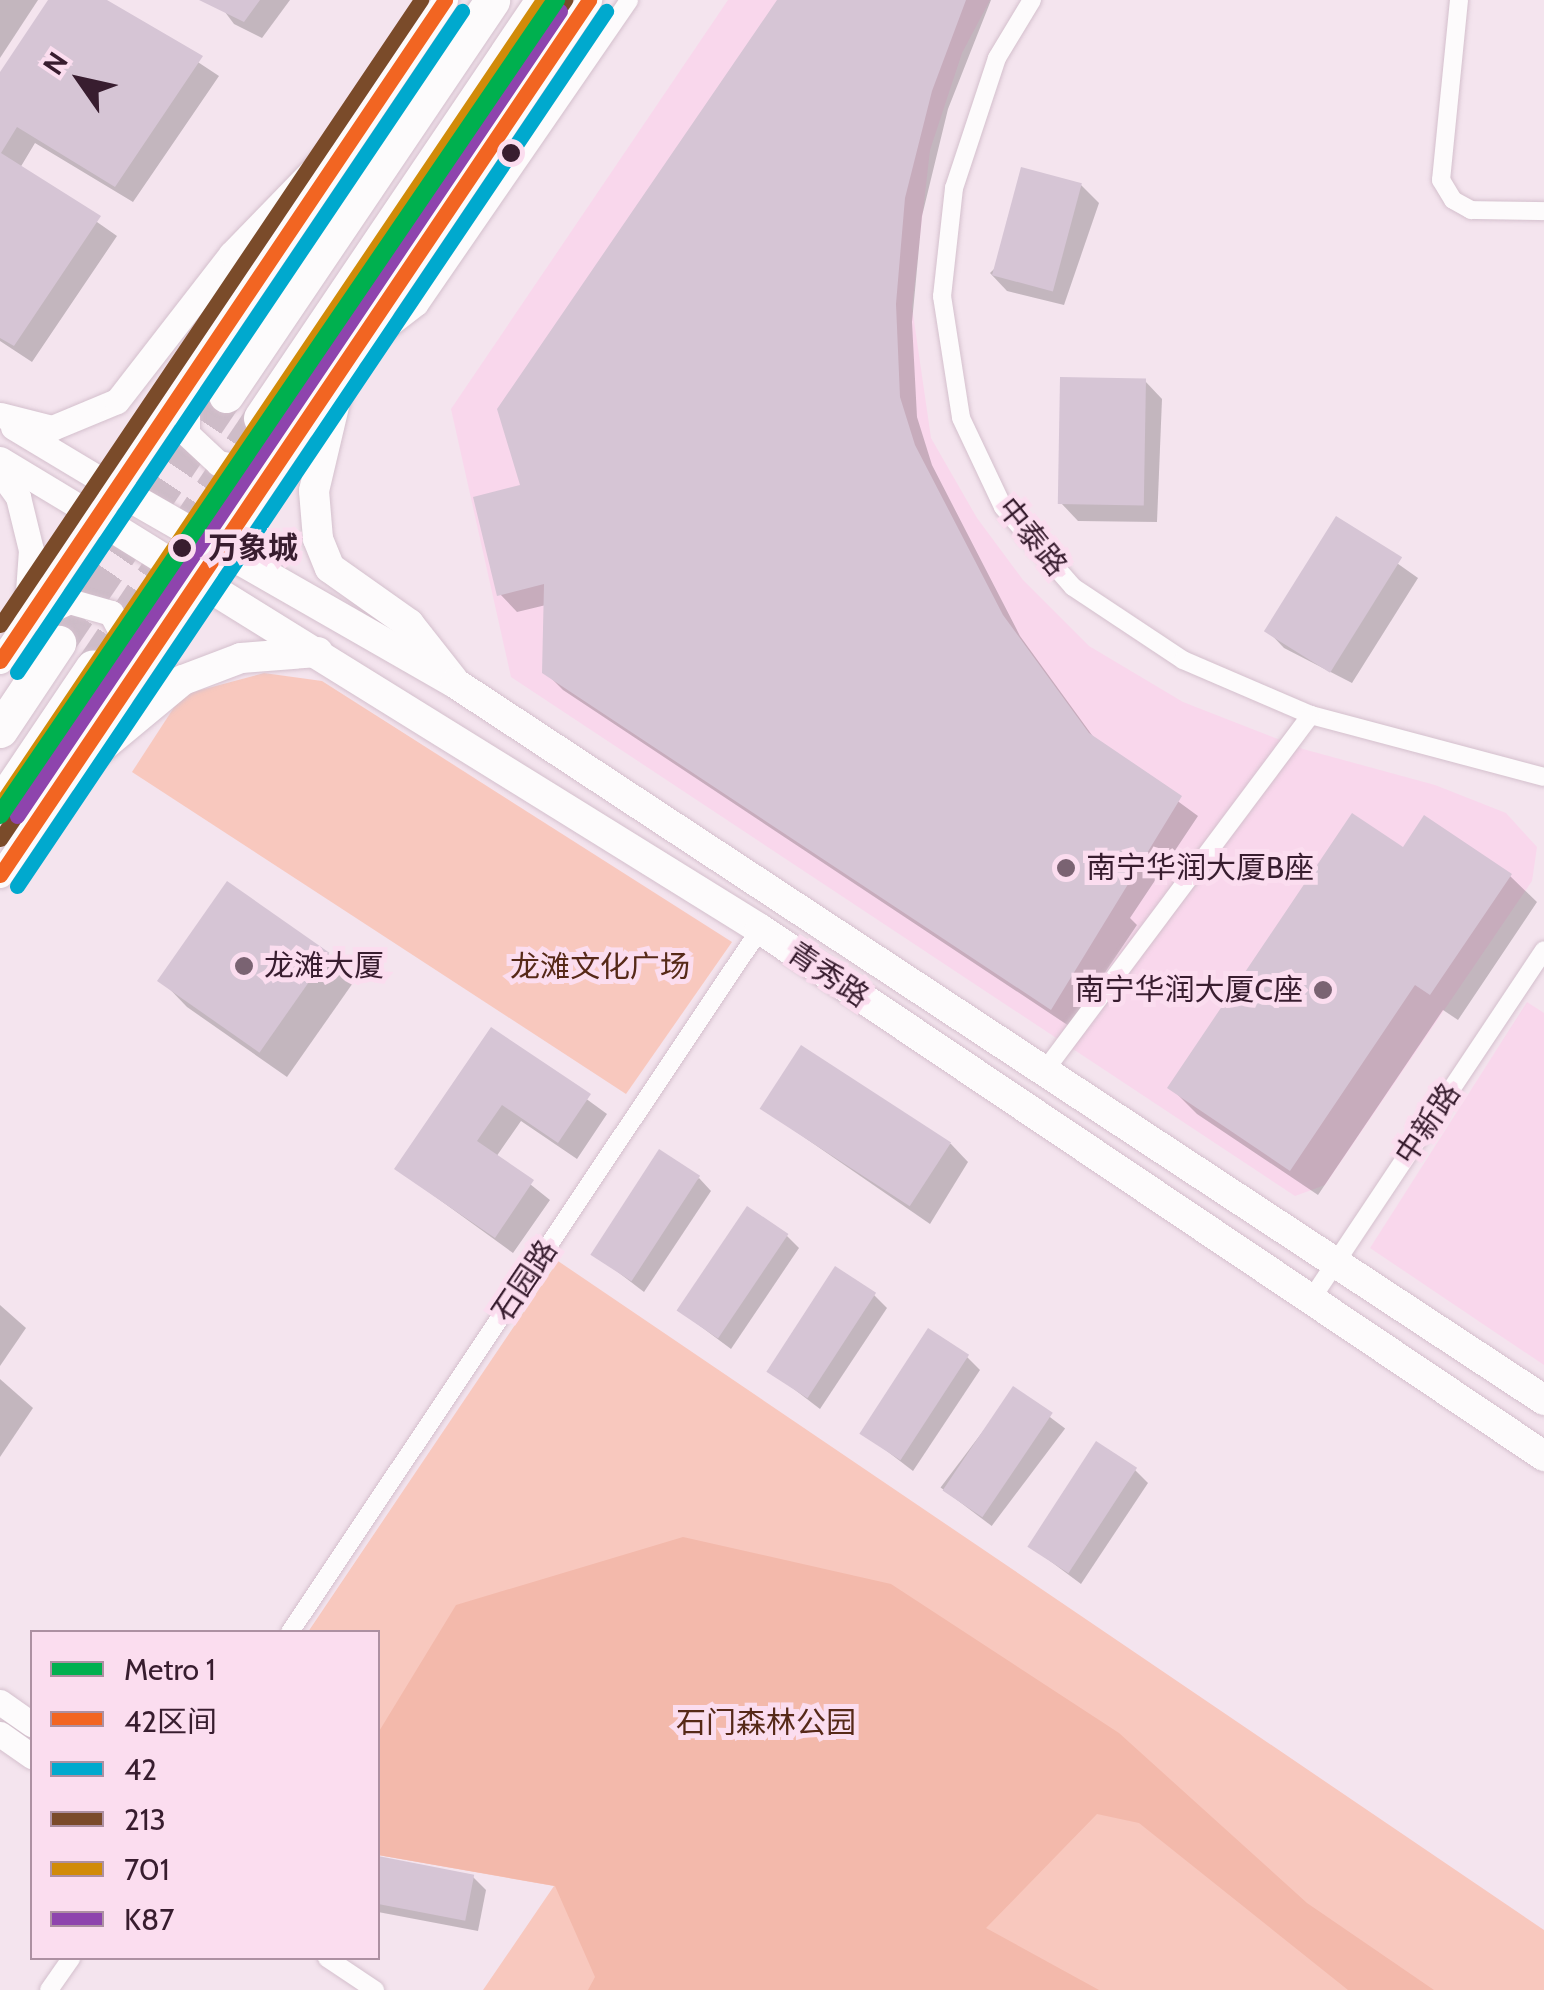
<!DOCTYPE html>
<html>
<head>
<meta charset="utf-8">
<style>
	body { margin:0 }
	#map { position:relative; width:1544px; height:1990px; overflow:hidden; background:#f4e4ee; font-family:Cabin,"Noto Sans SC",sans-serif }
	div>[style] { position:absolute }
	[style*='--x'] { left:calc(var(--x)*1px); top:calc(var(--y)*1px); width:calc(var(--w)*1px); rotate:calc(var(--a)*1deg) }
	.built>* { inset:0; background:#f9d7ec }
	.green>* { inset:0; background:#f8c8be }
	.forest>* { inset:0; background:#f3b9ab }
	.shadow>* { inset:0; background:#0003; transform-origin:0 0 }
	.building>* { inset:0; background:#d6c5d5; transform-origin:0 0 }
	.highway-tunnel>* { height:35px; margin-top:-17.5px; transform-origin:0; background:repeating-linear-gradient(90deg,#cebcc8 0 35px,transparent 0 53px) }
	.roads { filter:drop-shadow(0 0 2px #d4c0cd) drop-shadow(0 0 2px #d4c0cd) }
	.street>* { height:18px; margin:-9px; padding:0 9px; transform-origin:9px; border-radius:9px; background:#fdfbfc }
	.secondary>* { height:25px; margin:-12.5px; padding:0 12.5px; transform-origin:12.5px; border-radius:12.5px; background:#fdfbfc }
	.primary>* { height:30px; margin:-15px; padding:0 15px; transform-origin:15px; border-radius:15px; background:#fdfbfc }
	.highway>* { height:35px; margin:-17.5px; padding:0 17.5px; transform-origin:17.5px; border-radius:17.5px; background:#fdfbfc }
	.bus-1>* { height:15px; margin:-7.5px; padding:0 7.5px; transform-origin:7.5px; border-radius:7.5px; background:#f26522 }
	.bus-2>* { height:15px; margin:-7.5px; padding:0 7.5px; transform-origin:7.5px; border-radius:7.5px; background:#00a9ce }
	.bus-3>* { height:15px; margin:-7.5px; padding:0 7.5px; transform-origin:7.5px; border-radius:7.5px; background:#7a4b2a }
	.bus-4>* { height:15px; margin:-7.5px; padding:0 7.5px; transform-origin:7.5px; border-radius:7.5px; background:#d18b09 }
	.bus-5>* { height:15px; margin:-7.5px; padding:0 7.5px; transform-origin:7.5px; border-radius:7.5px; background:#8e44ad }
	.metro-1>* { height:18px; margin:-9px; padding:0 9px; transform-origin:9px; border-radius:9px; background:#00b04f }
	.dots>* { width:28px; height:28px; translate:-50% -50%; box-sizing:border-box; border:5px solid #fbddef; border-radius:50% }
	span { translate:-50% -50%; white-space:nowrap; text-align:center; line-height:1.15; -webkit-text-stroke:10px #fbddef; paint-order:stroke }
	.street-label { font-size:30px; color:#381d2f }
	.stop-label { font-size:30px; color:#381d2f; font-weight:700 }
	.left { translate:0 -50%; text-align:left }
	.poi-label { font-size:30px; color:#381d2f }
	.right { translate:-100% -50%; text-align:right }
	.park-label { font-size:30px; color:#562918 }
	.legend { position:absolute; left:30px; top:1630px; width:350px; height:330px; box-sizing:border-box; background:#fbddef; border:2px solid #ad90a2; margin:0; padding:12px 18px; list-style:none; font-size:30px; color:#381d2f }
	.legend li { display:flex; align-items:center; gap:20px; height:50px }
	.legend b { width:50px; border:2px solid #ad90a2 }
	.north { position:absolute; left:30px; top:30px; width:100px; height:100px; -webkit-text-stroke:8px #fbddef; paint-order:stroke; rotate:304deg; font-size:28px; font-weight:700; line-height:40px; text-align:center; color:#381d2f }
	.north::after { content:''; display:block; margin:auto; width:35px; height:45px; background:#381d2f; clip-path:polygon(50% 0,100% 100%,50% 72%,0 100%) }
</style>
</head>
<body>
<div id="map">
	<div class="built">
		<div style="clip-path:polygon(728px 0,990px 0,962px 53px,930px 150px,912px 307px,931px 438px,977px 518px,1023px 580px,1089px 646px,1183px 702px,1303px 749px,1435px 785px,1506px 813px,1537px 847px,1532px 881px,1325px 1185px,1295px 1196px,511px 677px,451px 409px)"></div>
		<div style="clip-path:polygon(1527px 1002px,1544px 1013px,1544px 1365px,1370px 1248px)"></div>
	</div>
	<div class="green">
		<div style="clip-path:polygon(264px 673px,322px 681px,732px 942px,626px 1094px,132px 772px,182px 695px)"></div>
		<div style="clip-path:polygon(558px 1261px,1544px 1930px,1544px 1990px,483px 1990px,554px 1886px,378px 1855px,378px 1632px,308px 1632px)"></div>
	</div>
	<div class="forest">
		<div style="clip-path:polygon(683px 1537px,891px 1584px,1119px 1733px,1307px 1903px,1434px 1990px,1348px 1990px,1139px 1823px,1097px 1814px,986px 1928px,1099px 1990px,588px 1990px,595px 1977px,555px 1886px,378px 1855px,378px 1733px,456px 1605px)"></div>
	</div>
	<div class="shadow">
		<div style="clip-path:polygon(0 0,38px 0,0 58px)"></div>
		<div style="clip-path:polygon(51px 0,104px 0,219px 76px,133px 202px,35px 143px,20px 168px,117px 236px,32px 362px,0 341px,0 81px)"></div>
		<div style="clip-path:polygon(216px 0,290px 0,262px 38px,234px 24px)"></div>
		<div style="clip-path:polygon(780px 0,991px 0,948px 109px,922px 216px,912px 322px,917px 417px,932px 465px,1020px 636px,1097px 742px,1198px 816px,1130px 918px,1137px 925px,1069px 1026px,563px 690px,545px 672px,546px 605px,517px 612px,500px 594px,523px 487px)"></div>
		<div style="clip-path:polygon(1081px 185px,1099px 203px,1064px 305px,1007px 291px,990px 273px)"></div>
		<div style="clip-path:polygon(1145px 381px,1162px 399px,1157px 522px,1078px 521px,1061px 503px)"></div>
		<div style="clip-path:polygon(1336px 520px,1418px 578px,1352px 683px,1284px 648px,1267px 630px)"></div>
		<div style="clip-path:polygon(1404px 850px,1510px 876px,1537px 902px,1458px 1020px,1443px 1010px,1318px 1195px,1197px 1114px,1171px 1088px)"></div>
		<div style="clip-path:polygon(328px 954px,355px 980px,287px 1077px,187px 1007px,161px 980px)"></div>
		<div style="clip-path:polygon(492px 1030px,607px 1114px,577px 1159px,521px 1121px,496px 1157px,550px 1200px,513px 1253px,397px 1169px)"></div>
		<div style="clip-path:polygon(766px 1111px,951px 1144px,968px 1162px,930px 1224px)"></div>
		<div style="clip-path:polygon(699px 1178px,711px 1191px,644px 1292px,593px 1253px)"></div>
		<div style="clip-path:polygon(786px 1235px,799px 1248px,731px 1349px,680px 1311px)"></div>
		<div style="clip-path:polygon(874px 1295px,887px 1308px,820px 1409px,769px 1370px)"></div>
		<div style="clip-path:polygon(0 1305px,26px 1328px,0 1366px)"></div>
		<div style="clip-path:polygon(967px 1357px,980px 1370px,913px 1471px,862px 1432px)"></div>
		<div style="clip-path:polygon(0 1379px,33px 1408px,0 1457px)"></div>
		<div style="left:1014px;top:1390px;width:64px;height:122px;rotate:37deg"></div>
		<div style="clip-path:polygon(1135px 1470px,1148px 1483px,1081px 1584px,1030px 1546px)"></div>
		<div style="clip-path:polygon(378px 1858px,473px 1877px,486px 1890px,478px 1931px,378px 1912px)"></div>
	</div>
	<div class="building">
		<div style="clip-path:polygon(48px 0,107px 0,203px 56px,115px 187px,17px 127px,1px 153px,101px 216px,14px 346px,0 338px,0 72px)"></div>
		<div style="clip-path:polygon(199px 0,260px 0,244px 22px)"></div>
		<div style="clip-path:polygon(777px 0,966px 0,932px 91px,905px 198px,896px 304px,900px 397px,915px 445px,1003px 615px,1089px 733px,1182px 796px,1051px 1010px,542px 673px,544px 584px,497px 596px,473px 497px,520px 485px,497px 409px)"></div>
		<div style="left:1021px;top:167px;width:63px;height:112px;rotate:15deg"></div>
		<div style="left:1060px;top:377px;width:86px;height:127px;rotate:1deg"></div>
		<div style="left:1336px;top:516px;width:78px;height:136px;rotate:32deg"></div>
		<div style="clip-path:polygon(1352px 813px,1403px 847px,1424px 815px,1512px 874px,1430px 995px,1415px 985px,1290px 1171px,1167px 1088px)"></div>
		<div style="left:227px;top:881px;width:125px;height:122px;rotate:35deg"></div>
		<div style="clip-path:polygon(491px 1027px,591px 1094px,558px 1143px,502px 1105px,477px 1141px,534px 1180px,495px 1238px,394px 1169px)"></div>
		<div style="left:801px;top:1045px;width:179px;height:76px;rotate:33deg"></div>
		<div style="left:659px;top:1149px;width:49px;height:126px;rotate:33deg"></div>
		<div style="left:747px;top:1206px;width:50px;height:126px;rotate:34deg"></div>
		<div style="left:835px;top:1266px;width:49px;height:126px;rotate:33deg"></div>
		<div style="left:928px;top:1328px;width:49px;height:126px;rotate:33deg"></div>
		<div style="left:1013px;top:1386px;width:48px;height:126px;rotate:34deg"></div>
		<div style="left:1096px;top:1441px;width:49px;height:126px;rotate:33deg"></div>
		<div style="left:378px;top:1856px;width:98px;height:47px;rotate:11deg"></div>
	</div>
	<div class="highway-tunnel">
		<div style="--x:58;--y:643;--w:300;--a:-55.9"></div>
		<div style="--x:93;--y:667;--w:300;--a:-56"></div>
	</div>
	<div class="roads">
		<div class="street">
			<div style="--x:1032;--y:0;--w:68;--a:121.1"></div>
			<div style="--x:997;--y:58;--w:137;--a:108.3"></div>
			<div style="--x:954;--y:188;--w:109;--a:96.3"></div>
			<div style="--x:942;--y:296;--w:123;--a:81.1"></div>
			<div style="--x:961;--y:418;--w:98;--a:64.7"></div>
			<div style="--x:1003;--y:507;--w:106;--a:48.8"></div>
			<div style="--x:1073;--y:587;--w:132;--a:33.6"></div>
			<div style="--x:1183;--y:660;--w:139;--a:23.3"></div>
			<div style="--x:1311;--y:715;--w:241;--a:14.9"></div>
			<div style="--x:1459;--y:0;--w:181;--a:95.7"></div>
			<div style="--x:1441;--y:180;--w:23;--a:59"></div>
			<div style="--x:1453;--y:200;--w:21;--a:29"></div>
			<div style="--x:1471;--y:210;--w:73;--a:0.8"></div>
			<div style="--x:357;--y:354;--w:78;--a:-37.7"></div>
			<div style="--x:419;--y:306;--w:371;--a:-55.5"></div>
			<div style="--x:1046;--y:1069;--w:442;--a:-53.2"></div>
			<div style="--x:1312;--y:1298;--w:418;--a:-56.3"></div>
			<div style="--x:290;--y:1632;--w:846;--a:-56.23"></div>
			<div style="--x:327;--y:1958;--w:58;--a:33.7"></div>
			<div style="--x:49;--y:1990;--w:39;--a:-55"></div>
		</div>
		<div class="secondary">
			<div style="--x:187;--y:388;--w:46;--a:90"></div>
			<div style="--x:187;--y:434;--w:42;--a:43.1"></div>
			<div style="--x:218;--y:463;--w:28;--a:10"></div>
			<div style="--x:246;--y:468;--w:41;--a:-25.9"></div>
			<div style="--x:0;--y:415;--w:54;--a:14"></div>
			<div style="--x:52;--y:428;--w:70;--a:-22.6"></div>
			<div style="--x:117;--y:401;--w:186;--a:-52.2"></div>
			<div style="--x:231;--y:254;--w:135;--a:-45.9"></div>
			<div style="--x:13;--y:427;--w:120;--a:31"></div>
			<div style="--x:0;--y:459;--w:112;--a:31.1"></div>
			<div style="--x:0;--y:472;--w:31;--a:54"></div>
			<div style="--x:18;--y:497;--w:55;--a:76.2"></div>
			<div style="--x:31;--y:550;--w:69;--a:94.1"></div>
			<div style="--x:33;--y:618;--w:40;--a:-25"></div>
			<div style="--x:69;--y:601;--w:44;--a:15.9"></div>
			<div style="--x:111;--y:613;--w:38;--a:62"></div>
			<div style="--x:129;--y:647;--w:35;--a:95"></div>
			<div style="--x:0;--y:661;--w:797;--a:-56.05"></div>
			<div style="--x:0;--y:875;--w:1055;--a:-56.05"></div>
			<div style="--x:0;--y:1702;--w:39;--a:35"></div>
			<div style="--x:0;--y:1734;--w:39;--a:35"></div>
		</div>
		<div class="primary">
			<div style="--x:344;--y:364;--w:130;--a:103.3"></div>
			<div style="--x:314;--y:491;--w:48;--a:85.2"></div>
			<div style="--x:318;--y:539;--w:31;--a:68"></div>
			<div style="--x:330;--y:568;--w:97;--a:35.3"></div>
			<div style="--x:409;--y:624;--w:71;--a:51.8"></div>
			<div style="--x:116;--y:489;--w:391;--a:29.8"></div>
			<div style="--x:455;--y:683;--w:1304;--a:33.36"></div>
			<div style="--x:96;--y:517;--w:781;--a:31.82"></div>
			<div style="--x:760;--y:929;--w:945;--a:33.91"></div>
			<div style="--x:66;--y:777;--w:152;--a:-39.7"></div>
			<div style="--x:183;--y:680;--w:62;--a:-20.8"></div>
			<div style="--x:241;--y:658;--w:77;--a:-4.5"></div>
		</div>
		<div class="highway">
			<div style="--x:226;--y:395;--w:476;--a:-56"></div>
			<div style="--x:261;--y:418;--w:504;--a:-55.99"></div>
			<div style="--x:0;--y:730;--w:105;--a:-56.3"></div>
			<div style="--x:0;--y:805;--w:166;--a:-56"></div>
		</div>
	</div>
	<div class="bus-1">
		<div style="--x:0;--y:661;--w:797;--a:-56.05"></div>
		<div style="--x:0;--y:875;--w:1055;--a:-56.05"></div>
	</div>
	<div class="bus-2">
		<div style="--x:17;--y:672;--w:797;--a:-56.05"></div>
		<div style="--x:17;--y:886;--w:1055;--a:-56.05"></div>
	</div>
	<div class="bus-3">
		<div style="--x:0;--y:625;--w:754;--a:-56.04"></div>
		<div style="--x:0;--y:839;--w:1012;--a:-56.04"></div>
	</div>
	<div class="bus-4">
		<div style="--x:0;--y:805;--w:971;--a:-56"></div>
	</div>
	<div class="bus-5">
		<div style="--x:17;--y:816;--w:971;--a:-56"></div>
	</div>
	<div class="metro-1">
		<div style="--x:0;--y:815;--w:987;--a:-55.7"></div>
	</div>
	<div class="dots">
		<div style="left:511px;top:153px;background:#381d2f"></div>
		<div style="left:182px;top:548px;background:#381d2f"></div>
		<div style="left:1066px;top:868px;background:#7a6372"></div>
		<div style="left:244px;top:966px;background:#7a6372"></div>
		<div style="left:1323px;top:990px;background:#7a6372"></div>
	</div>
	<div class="street-label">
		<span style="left:1032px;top:537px;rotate:51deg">中泰路</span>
		<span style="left:828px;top:975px;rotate:34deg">青秀路</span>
		<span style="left:1428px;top:1124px;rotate:-56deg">中新路</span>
		<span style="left:525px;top:1281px;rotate:-56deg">石园路</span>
	</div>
	<div class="stop-label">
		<span class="left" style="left:208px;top:548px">万象城</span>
	</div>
	<div class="poi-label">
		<span class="left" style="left:1086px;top:868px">南宁华润大厦B座</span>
		<span class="left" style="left:264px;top:966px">龙滩大厦</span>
		<span class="right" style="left:1303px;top:990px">南宁华润大厦C座</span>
	</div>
	<div class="park-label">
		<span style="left:600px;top:967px">龙滩文化广场</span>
		<span style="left:766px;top:1723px">石门森林公园</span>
	</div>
	<ul class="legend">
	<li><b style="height:12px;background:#00b04f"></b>Metro 1</li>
	<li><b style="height:12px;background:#f26522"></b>42区间</li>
	<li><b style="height:12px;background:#00a9ce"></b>42</li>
	<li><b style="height:12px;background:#7a4b2a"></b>213</li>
	<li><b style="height:12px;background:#d18b09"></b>701</li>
	<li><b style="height:12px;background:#8e44ad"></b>K87</li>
	</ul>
	<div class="north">N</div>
</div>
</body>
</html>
